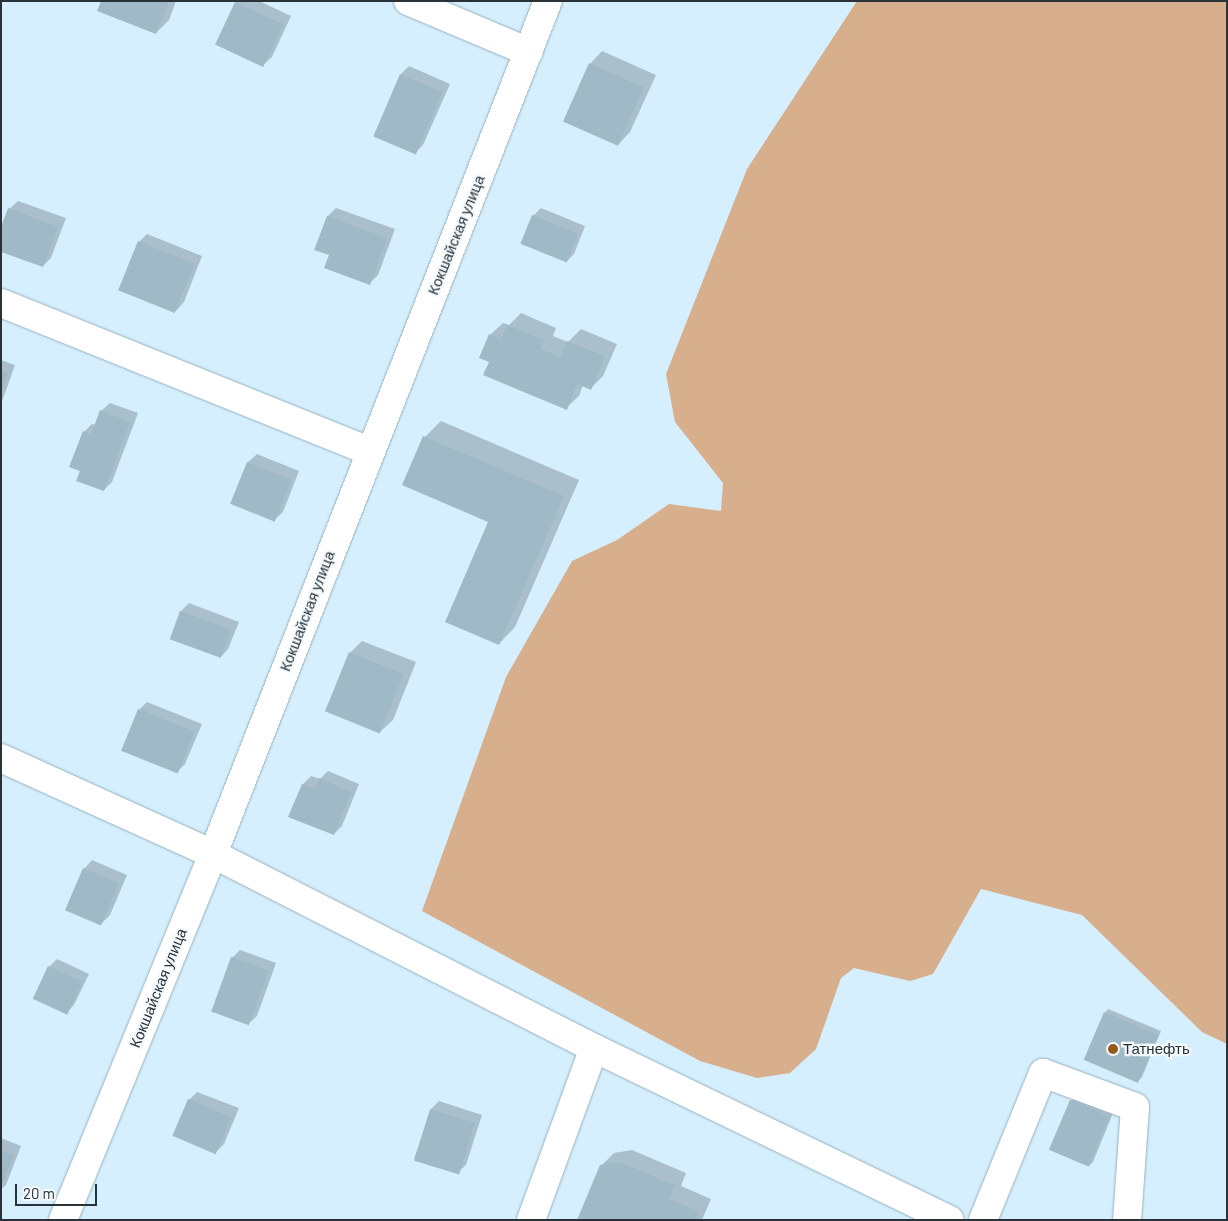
<!DOCTYPE html>
<html>
<head>
<meta charset="utf-8">
<style>
	body { margin:0 }
	#map { position:relative; width:1228px; height:1221px; overflow:hidden; background:#d5effe; font-family:Barlow,sans-serif }
	div>[style] { position:absolute }
	[style*='--x'] { left:calc(var(--x)*1px); top:calc(var(--y)*1px); width:calc(var(--w)*1px); rotate:calc(var(--a)*1deg) }
	.green>* { inset:0; background:#d7af8d }
	.shadow>* { inset:0; background:#0003 }
	.building>* { inset:0; background:#a0b9c6; transform-origin:0 0 }
	.roads { filter:drop-shadow(0 0 1px #97b0bd) drop-shadow(0 0 1px #97b0bd) }
	.minor>* { height:28px; margin:-14px; padding:0 14px; transform-origin:14px; border-radius:14px; background:#fff }
	.dots>* { width:14px; height:14px; translate:-50% -50%; box-sizing:border-box; border:2px solid #f4f9fc; border-radius:50% }
	span { translate:-50% -50%; white-space:nowrap; text-align:center; line-height:1.15; -webkit-text-stroke:4.5px #f4f9fc; paint-order:stroke }
	.street-label { font-size:15px; color:#283238 }
	.poi-label { font-size:15px; color:#283238 }
	.left { translate:0 -50%; text-align:left }
	.frame { position:absolute; inset:0; border:2px solid #283238; pointer-events:none }
	.scale { position:absolute; left:15px; top:1184px; width:82px; height:22px; box-sizing:border-box; border:2px solid #283238; border-top:0; padding-left:6px; font-size:15px; line-height:18px; white-space:nowrap; color:#283238; -webkit-text-stroke:4px #f4f9fc; paint-order:stroke }
</style>
</head>
<body>
<div id="map">
	<div class="green">
		<div style="clip-path:polygon(857px 1px,1227px 1px,1227px 1044px,1202px 1032px,1082px 915px,981px 889px,933px 974px,910px 981px,854px 968px,841px 978px,816px 1049px,790px 1073px,757px 1078px,700px 1061px,422px 911px,506px 677px,572px 561px,617px 540px,669px 504px,721px 511px,723px 483px,675px 422px,666px 374px,747px 169px)"></div>
	</div>
	<div class="shadow">
		<div style="clip-path:polygon(103px 1px,176px 1px,169px 20px,156px 33px)"></div>
		<div style="clip-path:polygon(238px 1px,259px 1px,291px 16px,272px 57px,263px 65px,236px 3px)"></div>
		<div style="clip-path:polygon(602px 51px,656px 75px,630px 132px,618px 145px,590px 64px)"></div>
		<div style="clip-path:polygon(409px 66px,450px 84px,423px 145px,415px 153px,374px 135px,401px 74px)"></div>
		<div style="clip-path:polygon(18px 201px,66px 218px,51px 258px,43px 266px,9px 209px)"></div>
		<div style="clip-path:polygon(336px 208px,395px 229px,378px 275px,370px 283px,331px 255px,316px 249px,328px 216px)"></div>
		<div style="clip-path:polygon(541px 208px,585px 226px,574px 254px,566px 262px,533px 216px)"></div>
		<div style="clip-path:polygon(147px 234px,202px 256px,184px 302px,176px 311px,139px 242px)"></div>
		<div style="clip-path:polygon(521px 313px,556px 328px,553px 336px,568px 342px,581px 329px,617px 344px,603px 376px,591px 388px,583px 385px,579px 396px,566px 408px,491px 361px,490px 335px,503px 323px,509px 325px)"></div>
		<div style="clip-path:polygon(1px 360px,15px 365px,1px 404px)"></div>
		<div style="clip-path:polygon(110px 403px,138px 413px,112px 482px,104px 490px,81px 470px,84px 432px,92px 424px,96px 425px,101px 411px)"></div>
		<div style="clip-path:polygon(441px 421px,579px 480px,515px 627px,499px 644px,490px 522px,425px 437px)"></div>
		<div style="clip-path:polygon(257px 454px,299px 471px,283px 512px,274px 520px,232px 503px,248px 462px)"></div>
		<div style="clip-path:polygon(189px 603px,239px 622px,228px 649px,220px 658px,181px 611px)"></div>
		<div style="clip-path:polygon(362px 641px,416px 662px,393px 720px,380px 732px,350px 653px)"></div>
		<div style="clip-path:polygon(147px 702px,202px 724px,185px 764px,177px 772px,139px 710px)"></div>
		<div style="clip-path:polygon(328px 771px,359px 784px,342px 826px,334px 834px,290px 817px,303px 784px,311px 776px,320px 779px)"></div>
		<div style="clip-path:polygon(92px 860px,127px 875px,110px 915px,101px 924px,84px 869px)"></div>
		<div style="clip-path:polygon(240px 950px,276px 963px,257px 1016px,248px 1024px,232px 958px)"></div>
		<div style="clip-path:polygon(57px 959px,89px 974px,74px 1005px,66px 1013px,49px 967px)"></div>
		<div style="clip-path:polygon(1108px 1009px,1161px 1031px,1142px 1077px,1138px 1081px,1105px 1013px)"></div>
		<div style="clip-path:polygon(197px 1092px,239px 1108px,224px 1144px,216px 1152px,189px 1100px)"></div>
		<div style="clip-path:polygon(1075px 1097px,1113px 1113px,1093px 1162px,1089px 1166px,1071px 1101px)"></div>
		<div style="clip-path:polygon(439px 1101px,482px 1115px,466px 1165px,457px 1173px,414px 1159px,431px 1109px)"></div>
		<div style="clip-path:polygon(1px 1138px,21px 1146px,6px 1185px,1px 1189px)"></div>
		<div style="clip-path:polygon(632px 1150px,686px 1173px,681px 1186px,711px 1199px,702px 1220px,578px 1220px,601px 1166px,614px 1153px)"></div>
	</div>
	<div class="building">
		<div style="clip-path:polygon(101px 1px,169px 1px,156px 34px,97px 11px)"></div>
		<div style="left:235px;top:2px;width:53px;height:47px;rotate:25deg"></div>
		<div style="left:589px;top:63px;width:60px;height:64px;rotate:24deg"></div>
		<div style="left:400px;top:74px;width:46px;height:68px;rotate:23deg"></div>
		<div style="clip-path:polygon(8px 208px,58px 227px,43px 267px,1px 252px,1px 227px)"></div>
		<div style="left:532px;top:215px;width:50px;height:31px;rotate:22deg"></div>
		<div style="clip-path:polygon(327px 216px,387px 238px,370px 285px,324px 268px,329px 255px,314px 250px)"></div>
		<div style="left:138px;top:241px;width:61px;height:53px;rotate:22deg"></div>
		<div style="clip-path:polygon(507px 325px,544px 340px,541px 349px,560px 357px,567px 341px,605px 356px,591px 390px,577px 384px,567px 410px,483px 375px,489px 362px,479px 358px,489px 334px,501px 340px)"></div>
		<div style="clip-path:polygon(1px 371px,8px 373px,1px 391px)"></div>
		<div style="clip-path:polygon(100px 410px,130px 422px,104px 491px,76px 481px,80px 471px,69px 467px,83px 431px,91px 435px)"></div>
		<div style="clip-path:polygon(423px 436px,564px 496px,499px 645px,445px 622px,488px 522px,402px 485px)"></div>
		<div style="left:247px;top:462px;width:48px;height:45px;rotate:22deg"></div>
		<div style="left:180px;top:611px;width:54px;height:30px;rotate:20deg"></div>
		<div style="left:349px;top:652px;width:59px;height:64px;rotate:22deg"></div>
		<div style="left:138px;top:709px;width:61px;height:45px;rotate:22deg"></div>
		<div style="clip-path:polygon(319px 778px,351px 792px,334px 835px,288px 817px,302px 784px,315px 789px)"></div>
		<div style="left:83px;top:868px;width:39px;height:46px;rotate:23deg"></div>
		<div style="left:231px;top:957px;width:40px;height:58px;rotate:20deg"></div>
		<div style="left:48px;top:966px;width:38px;height:36px;rotate:25deg"></div>
		<div style="left:1104px;top:1012px;width:59px;height:52px;rotate:23deg"></div>
		<div style="left:188px;top:1099px;width:47px;height:40px;rotate:23deg"></div>
		<div style="left:1070px;top:1100px;width:43px;height:54px;rotate:23deg"></div>
		<div style="left:430px;top:1109px;width:47px;height:54px;rotate:17deg"></div>
		<div style="clip-path:polygon(1px 1150px,14px 1155px,1px 1186px)"></div>
		<div style="clip-path:polygon(619px 1162px,675px 1185px,669px 1199px,699px 1211px,696px 1220px,577px 1220px,600px 1165px)"></div>
	</div>
	<div class="roads">
		<div class="minor">
			<div style="--x:408;--y:1;--w:131;--a:22.9"></div>
			<div style="--x:1;--y:303;--w:398;--a:21.9"></div>
			<div style="--x:1;--y:758;--w:233;--a:24.4"></div>
			<div style="--x:213;--y:854;--w:428;--a:27"></div>
			<div style="--x:594;--y:1048;--w:395;--a:25.8"></div>
			<div style="--x:63;--y:1220;--w:396;--a:-67.7"></div>
			<div style="--x:213;--y:854;--w:916;--a:-68.56"></div>
			<div style="--x:531;--y:1220;--w:183;--a:-69.9"></div>
			<div style="--x:983;--y:1220;--w:159;--a:-67.8"></div>
			<div style="--x:1043;--y:1073;--w:98;--a:20.3"></div>
			<div style="--x:1135;--y:1107;--w:113;--a:94"></div>
		</div>
	</div>
	<div class="dots">
		<div style="left:1113px;top:1049px;background:#96591b"></div>
	</div>
	<div class="street-label">
		<span style="left:456px;top:235px;rotate:-68deg">Кокшайская улица</span>
		<span style="left:307px;top:611px;rotate:-69deg">Кокшайская улица</span>
		<span style="left:158px;top:988px;rotate:-68deg">Кокшайская улица</span>
	</div>
	<div class="poi-label">
		<span class="left" style="left:1123px;top:1049px">Татнефть</span>
	</div>
	<div class="frame"></div>
	<div class="scale">20 m</div>
</div>
</body>
</html>
